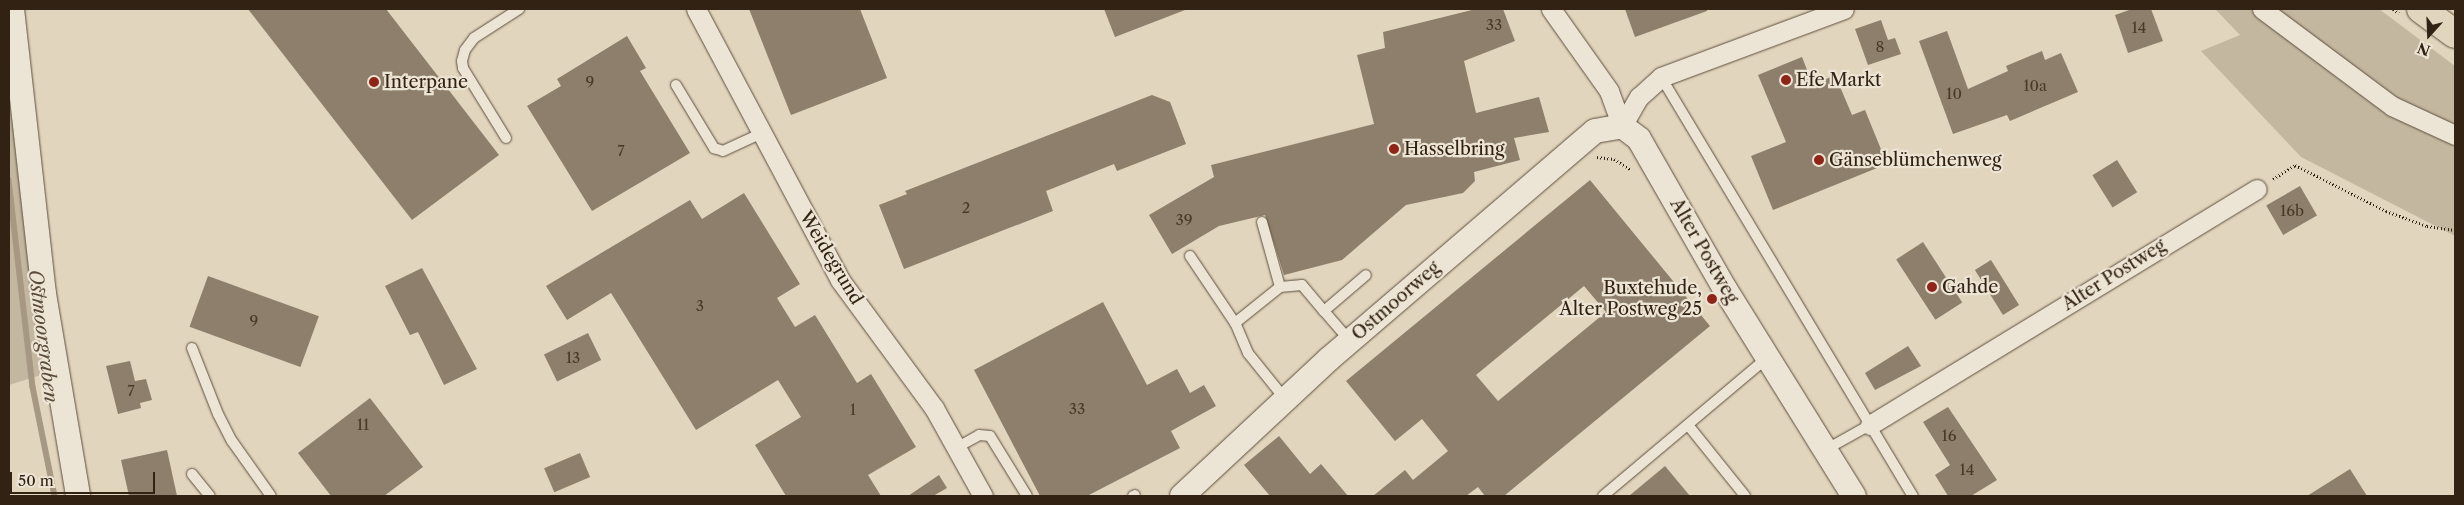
<!DOCTYPE html>
<html>
<head>
<meta charset="utf-8">
<style>
	body { margin:0 }
	#map { position:relative; width:2464px; height:505px; overflow:hidden; background:#e1d5bd; font-family:"Libre Caslon Text",serif }
	div>[style] { position:absolute }
	[style*='--x'] { left:calc(var(--x)*1px); top:calc(var(--y)*1px); width:calc(var(--w)*1px); rotate:calc(var(--a)*1deg) }
	.green>* { inset:0; background:#c3b7a0 }
	.stream>* { height:5.5px; margin:-2.75px; padding:0 2.75px; transform-origin:2.75px; border-radius:2.75px; background:#a69883 }
	.building>* { inset:0; background:#8d7f6b; transform-origin:0 0 }
	.path>* { height:3px; margin-top:-1.5px; transform-origin:0; background:repeating-linear-gradient(90deg,#322213 0 1px,transparent 0 3.5px) }
	.roads { filter:drop-shadow(0 0 1px #5e4f3e) drop-shadow(0 0 1px #5e4f3e) }
	.service>* { height:10px; margin:-5px; padding:0 5px; transform-origin:5px; border-radius:5px; background:#ece4d4 }
	.minor>* { height:19px; margin:-9.5px; padding:0 9.5px; transform-origin:9.5px; border-radius:9.5px; background:#ece4d4 }
	.tertiary>* { height:24px; margin:-12px; padding:0 12px; transform-origin:12px; border-radius:12px; background:#ece4d4 }
	.primary>* { height:28px; margin:-14px; padding:0 14px; transform-origin:14px; border-radius:14px; background:#e1d5bd }
	.dots>* { width:14px; height:14px; translate:-50% -50%; box-sizing:border-box; border:2px solid #ece4d4; border-radius:50% }
	span { translate:-50% -50%; white-space:nowrap; text-align:center; line-height:1.15; -webkit-text-stroke:4.5px #ece4d4; paint-order:stroke }
	.number-label { font-size:15px; color:#493929 }
	.number-label span { -webkit-text-stroke-width:0 }
	.poi-label { font-size:18px; color:#322213 }
	.left { translate:0 -50%; text-align:left }
	.right { translate:-100% -50%; text-align:right }
	.street-label { font-size:18px; color:#322213 }
	.water-label { font-size:19px; color:#5b4b3a; font-style:italic }
	.frame { position:absolute; inset:0; border:10px solid #322213; pointer-events:none }
	.north { position:absolute; left:2404px; top:10px; width:50px; height:50px; -webkit-text-stroke:4px #ece4d4; paint-order:stroke; rotate:200deg; font-size:14px; font-weight:700; line-height:20px; text-align:center; color:#322213 }
	.north::after { content:''; display:block; margin:auto; width:18px; height:22px; background:#322213; clip-path:polygon(50% 0,100% 100%,50% 72%,0 100%) }
	.scale { position:absolute; left:10px; top:472px; width:145px; height:22px; box-sizing:border-box; border:2px solid #322213; border-top:0; padding-left:6px; font-size:15px; line-height:18px; white-space:nowrap; color:#322213; -webkit-text-stroke:4px #ece4d4; paint-order:stroke }
</style>
</head>
<body>
<div id="map">
	<div class="green">
		<div style="clip-path:polygon(2215px 9px,2379px 9px,2455px 66px,2455px 236px,2301px 157px,2201px 51px,2240px 35px)"></div>
		<div style="clip-path:polygon(9px 39px,22px 192px,44px 374px,9px 385px)"></div>
	</div>
	<div class="stream">
		<div style="--x:9;--y:180;--w:208;--a:83.4"></div>
		<div style="--x:33;--y:387;--w:111;--a:78.6"></div>
	</div>
	<div class="building">
		<div style="clip-path:polygon(248px 9px,386px 9px,499px 155px,412px 220px)"></div>
		<div style="clip-path:polygon(749px 9px,860px 9px,887px 78px,791px 115px)"></div>
		<div style="clip-path:polygon(1104px 9px,1184px 9px,1185px 10px,1115px 37px)"></div>
		<div style="clip-path:polygon(1476px 9px,1503px 9px,1515px 41px,1464px 61px,1476px 113px,1539px 97px,1549px 132px,1514px 138px,1520px 160px,1474px 172px,1475px 181px,1463px 193px,1406px 205px,1342px 260px,1284px 275px,1265px 215px,1219px 226px,1172px 254px,1149px 215px,1214px 177px,1211px 165px,1374px 124px,1357px 55px,1385px 48px,1383px 32px)"></div>
		<div style="clip-path:polygon(1625px 9px,1707px 9px,1707px 11px,1635px 37px)"></div>
		<div style="clip-path:polygon(2132px 9px,2151px 9px,2163px 41px,2128px 53px,2115px 15px)"></div>
		<div style="clip-path:polygon(1881px 20px,1888px 40px,1895px 38px,1901px 54px,1868px 65px,1855px 29px)"></div>
		<div style="clip-path:polygon(1947px 31px,1968px 89px,2008px 71px,2006px 66px,2042px 51px,2045px 60px,2061px 53px,2078px 92px,2010px 121px,2007px 115px,1953px 134px,1919px 41px)"></div>
		<div style="clip-path:polygon(627px 36px,646px 68px,640px 71px,690px 153px,592px 211px,527px 106px,561px 86px,557px 79px)"></div>
		<div style="clip-path:polygon(1802px 57px,1813px 85px,1835px 75px,1852px 115px,1865px 110px,1887px 164px,1773px 210px,1751px 156px,1786px 142px,1758px 75px)"></div>
		<div style="clip-path:polygon(1152px 95px,1170px 102px,1186px 144px,1117px 171px,1114px 164px,1046px 191px,1053px 211px,904px 269px,879px 205px,907px 194px,905px 191px)"></div>
		<div style="left:2117px;top:160px;width:38px;height:29px;rotate:58deg"></div>
		<div style="clip-path:polygon(evenodd,1590px 180px,1710px 326px,1504px 496px,1485px 496px,1478px 487px,1466px 496px,1373px 496px,1405px 470px,1413px 480px,1448px 451px,1422px 419px,1395px 441px,1346px 381px,1590px 180px,1584px 286px,1606px 312px,1498px 401px,1476px 375px,1584px 286px)"></div>
		<div style="left:2300px;top:186px;width:34px;height:39px;rotate:60deg"></div>
		<div style="clip-path:polygon(744px 193px,800px 284px,777px 298px,795px 327px,815px 315px,857px 383px,871px 374px,916px 447px,868px 475px,881px 496px,786px 496px,755px 445px,801px 417px,778px 380px,696px 430px,611px 293px,567px 320px,546px 286px,690px 200px,702px 219px)"></div>
		<div style="left:1923px;top:242px;width:72px;height:32px;rotate:57deg"></div>
		<div style="left:1991px;top:260px;width:53px;height:19px;rotate:58deg"></div>
		<div style="clip-path:polygon(422px 268px,477px 369px,444px 385px,418px 332px,410px 335px,385px 286px)"></div>
		<div style="left:208px;top:276px;width:118px;height:54px;rotate:20deg"></div>
		<div style="clip-path:polygon(1103px 302px,1147px 385px,1177px 369px,1190px 393px,1204px 385px,1216px 406px,1171px 431px,1180px 448px,1087px 496px,1040px 496px,974px 370px)"></div>
		<div style="left:588px;top:333px;width:30px;height:49px;rotate:64deg"></div>
		<div style="clip-path:polygon(1908px 346px,1921px 366px,1875px 390px,1865px 373px)"></div>
		<div style="clip-path:polygon(130px 361px,135px 381px,146px 379px,152px 400px,140px 403px,141px 408px,118px 414px,106px 366px)"></div>
		<div style="clip-path:polygon(370px 398px,423px 467px,384px 496px,331px 496px,298px 453px)"></div>
		<div style="clip-path:polygon(1948px 407px,1997px 480px,1971px 496px,1948px 496px,1935px 475px,1950px 465px,1923px 422px)"></div>
		<div style="clip-path:polygon(1279px 436px,1310px 474px,1321px 464px,1348px 496px,1270px 496px,1244px 465px)"></div>
		<div style="clip-path:polygon(167px 450px,177px 496px,129px 496px,121px 460px)"></div>
		<div style="left:580px;top:453px;width:26px;height:39px;rotate:67deg"></div>
		<div style="clip-path:polygon(1665px 466px,1690px 496px,1629px 496px)"></div>
		<div style="clip-path:polygon(2350px 469px,2367px 496px,2307px 496px)"></div>
		<div style="clip-path:polygon(939px 475px,947px 488px,933px 496px,908px 496px)"></div>
	</div>
	<div class="path">
		<div style="--x:2393;--y:9;--w:7;--a:34"></div>
		<div style="--x:1597;--y:157;--w:17;--a:7"></div>
		<div style="--x:1614;--y:159;--w:19;--a:32"></div>
		<div style="--x:2273;--y:179;--w:26;--a:-32"></div>
		<div style="--x:2295;--y:165;--w:102;--a:26.8"></div>
		<div style="--x:2386;--y:211;--w:44;--a:20.1"></div>
		<div style="--x:2427;--y:226;--w:28;--a:8"></div>
	</div>
	<div class="roads">
		<div class="service">
			<div style="--x:1661;--y:77;--w:489;--a:59"></div>
			<div style="--x:676;--y:85;--w:74;--a:58.9"></div>
			<div style="--x:714;--y:148;--w:9;--a:18"></div>
			<div style="--x:723;--y:151;--w:43;--a:-24.8"></div>
			<div style="--x:506;--y:138;--w:82;--a:-121.6"></div>
			<div style="--x:463;--y:68;--w:7;--a:-98"></div>
			<div style="--x:462;--y:61;--w:11;--a:-75"></div>
			<div style="--x:465;--y:50;--w:15;--a:-53"></div>
			<div style="--x:474;--y:38;--w:54;--a:-32.8"></div>
			<div style="--x:1262;--y:222;--w:67;--a:74.5"></div>
			<div style="--x:1190;--y:256;--w:81;--a:56.1"></div>
			<div style="--x:1324;--y:311;--w:40;--a:49"></div>
			<div style="--x:192;--y:348;--w:71;--a:68.5"></div>
			<div style="--x:218;--y:414;--w:30;--a:63"></div>
			<div style="--x:232;--y:441;--w:67;--a:54.7"></div>
			<div style="--x:1285;--y:399;--w:59;--a:-128.8"></div>
			<div style="--x:1248;--y:353;--w:33;--a:-113"></div>
			<div style="--x:1235;--y:323;--w:58;--a:-38.7"></div>
			<div style="--x:1280;--y:287;--w:22;--a:-5"></div>
			<div style="--x:1302;--y:285;--w:34;--a:50"></div>
			<div style="--x:1324;--y:311;--w:55;--a:-40.6"></div>
			<div style="--x:1688;--y:425;--w:91;--a:51.2"></div>
			<div style="--x:956;--y:448;--w:26;--a:-29"></div>
			<div style="--x:979;--y:435;--w:11;--a:5"></div>
			<div style="--x:990;--y:436;--w:70;--a:58.3"></div>
			<div style="--x:1825;--y:450;--w:51;--a:-29.1"></div>
			<div style="--x:192;--y:474;--w:28;--a:51"></div>
			<div style="--x:1133;--y:496;--w:2;--a:-27"></div>
			<div style="--x:1603;--y:496;--w:216;--a:-40.1"></div>
		</div>
		<div class="minor">
			<div style="--x:696;--y:9;--w:307;--a:62"></div>
			<div style="--x:840;--y:280;--w:159;--a:53.7"></div>
			<div style="--x:934;--y:408;--w:101;--a:60.9"></div>
			<div style="--x:1551;--y:9;--w:100;--a:54.7"></div>
			<div style="--x:1609;--y:91;--w:37;--a:70"></div>
			<div style="--x:2262;--y:9;--w:162;--a:36.7"></div>
			<div style="--x:2392;--y:106;--w:69;--a:24.7"></div>
			<div style="--x:1622;--y:126;--w:34;--a:-60"></div>
			<div style="--x:1639;--y:97;--w:30;--a:-42"></div>
			<div style="--x:1661;--y:77;--w:195;--a:-20.4"></div>
			<div style="--x:1870;--y:425;--w:453;--a:-31.4"></div>
		</div>
		<div class="tertiary">
			<div style="--x:12;--y:9;--w:287;--a:83.6"></div>
			<div style="--x:44;--y:294;--w:205;--a:80.4"></div>
			<div style="--x:1182;--y:496;--w:201;--a:-43"></div>
			<div style="--x:1329;--y:359;--w:350;--a:-40.6"></div>
			<div style="--x:1595;--y:131;--w:27;--a:-10"></div>
			<div style="--x:1622;--y:126;--w:21;--a:37"></div>
			<div style="--x:1639;--y:139;--w:173;--a:60.2"></div>
			<div style="--x:1725;--y:289;--w:244;--a:58.1"></div>
		</div>
		<div class="primary">
			<div style="--x:2421;--y:9;--w:42;--a:36.3"></div>
		</div>
	</div>
	<div class="dots">
		<div style="left:1786px;top:80px;background:#8f2418"></div>
		<div style="left:374px;top:82px;background:#8f2418"></div>
		<div style="left:1394px;top:149px;background:#8f2418"></div>
		<div style="left:1819px;top:160px;background:#8f2418"></div>
		<div style="left:1932px;top:287px;background:#8f2418"></div>
		<div style="left:1712px;top:299px;background:#8f2418"></div>
	</div>
	<div class="number-label">
		<span style="left:1494px;top:25px">33</span>
		<span style="left:2139px;top:28px">14</span>
		<span style="left:1880px;top:47px">8</span>
		<span style="left:590px;top:82px">9</span>
		<span style="left:2035px;top:86px">10a</span>
		<span style="left:1954px;top:94px">10</span>
		<span style="left:621px;top:151px">7</span>
		<span style="left:966px;top:208px">2</span>
		<span style="left:2292px;top:211px">16b</span>
		<span style="left:1184px;top:220px">39</span>
		<span style="left:700px;top:306px">3</span>
		<span style="left:254px;top:321px">9</span>
		<span style="left:573px;top:358px">13</span>
		<span style="left:131px;top:391px">7</span>
		<span style="left:1077px;top:409px">33</span>
		<span style="left:853px;top:410px">1</span>
		<span style="left:363px;top:425px">11</span>
		<span style="left:1949px;top:436px">16</span>
		<span style="left:1967px;top:470px">14</span>
	</div>
	<div class="poi-label">
		<span class="left" style="left:1796px;top:80px">Efe Markt</span>
		<span class="left" style="left:384px;top:82px">Interpane</span>
		<span class="left" style="left:1404px;top:149px">Hasselbring</span>
		<span class="left" style="left:1829px;top:160px">Gänseblümchenweg</span>
		<span class="left" style="left:1942px;top:287px">Gahde</span>
		<span class="right" style="left:1702px;top:299px">Buxtehude,<br>Alter Postweg 25</span>
	</div>
	<div class="street-label">
		<span style="left:1704px;top:251px;rotate:60deg">Alter Postweg</span>
		<span style="left:831px;top:258px;rotate:59deg">Weidegrund</span>
		<span style="left:2114px;top:275px;rotate:-32deg">Alter Postweg</span>
		<span style="left:1396px;top:301px;rotate:-41deg">Ostmoorweg</span>
	</div>
	<div class="water-label">
		<span style="left:43px;top:336px;rotate:83deg">Ostmoorgraben</span>
	</div>
	<div class="frame"></div>
	<div class="north">N</div>
	<div class="scale">50 m</div>
</div>
</body>
</html>
